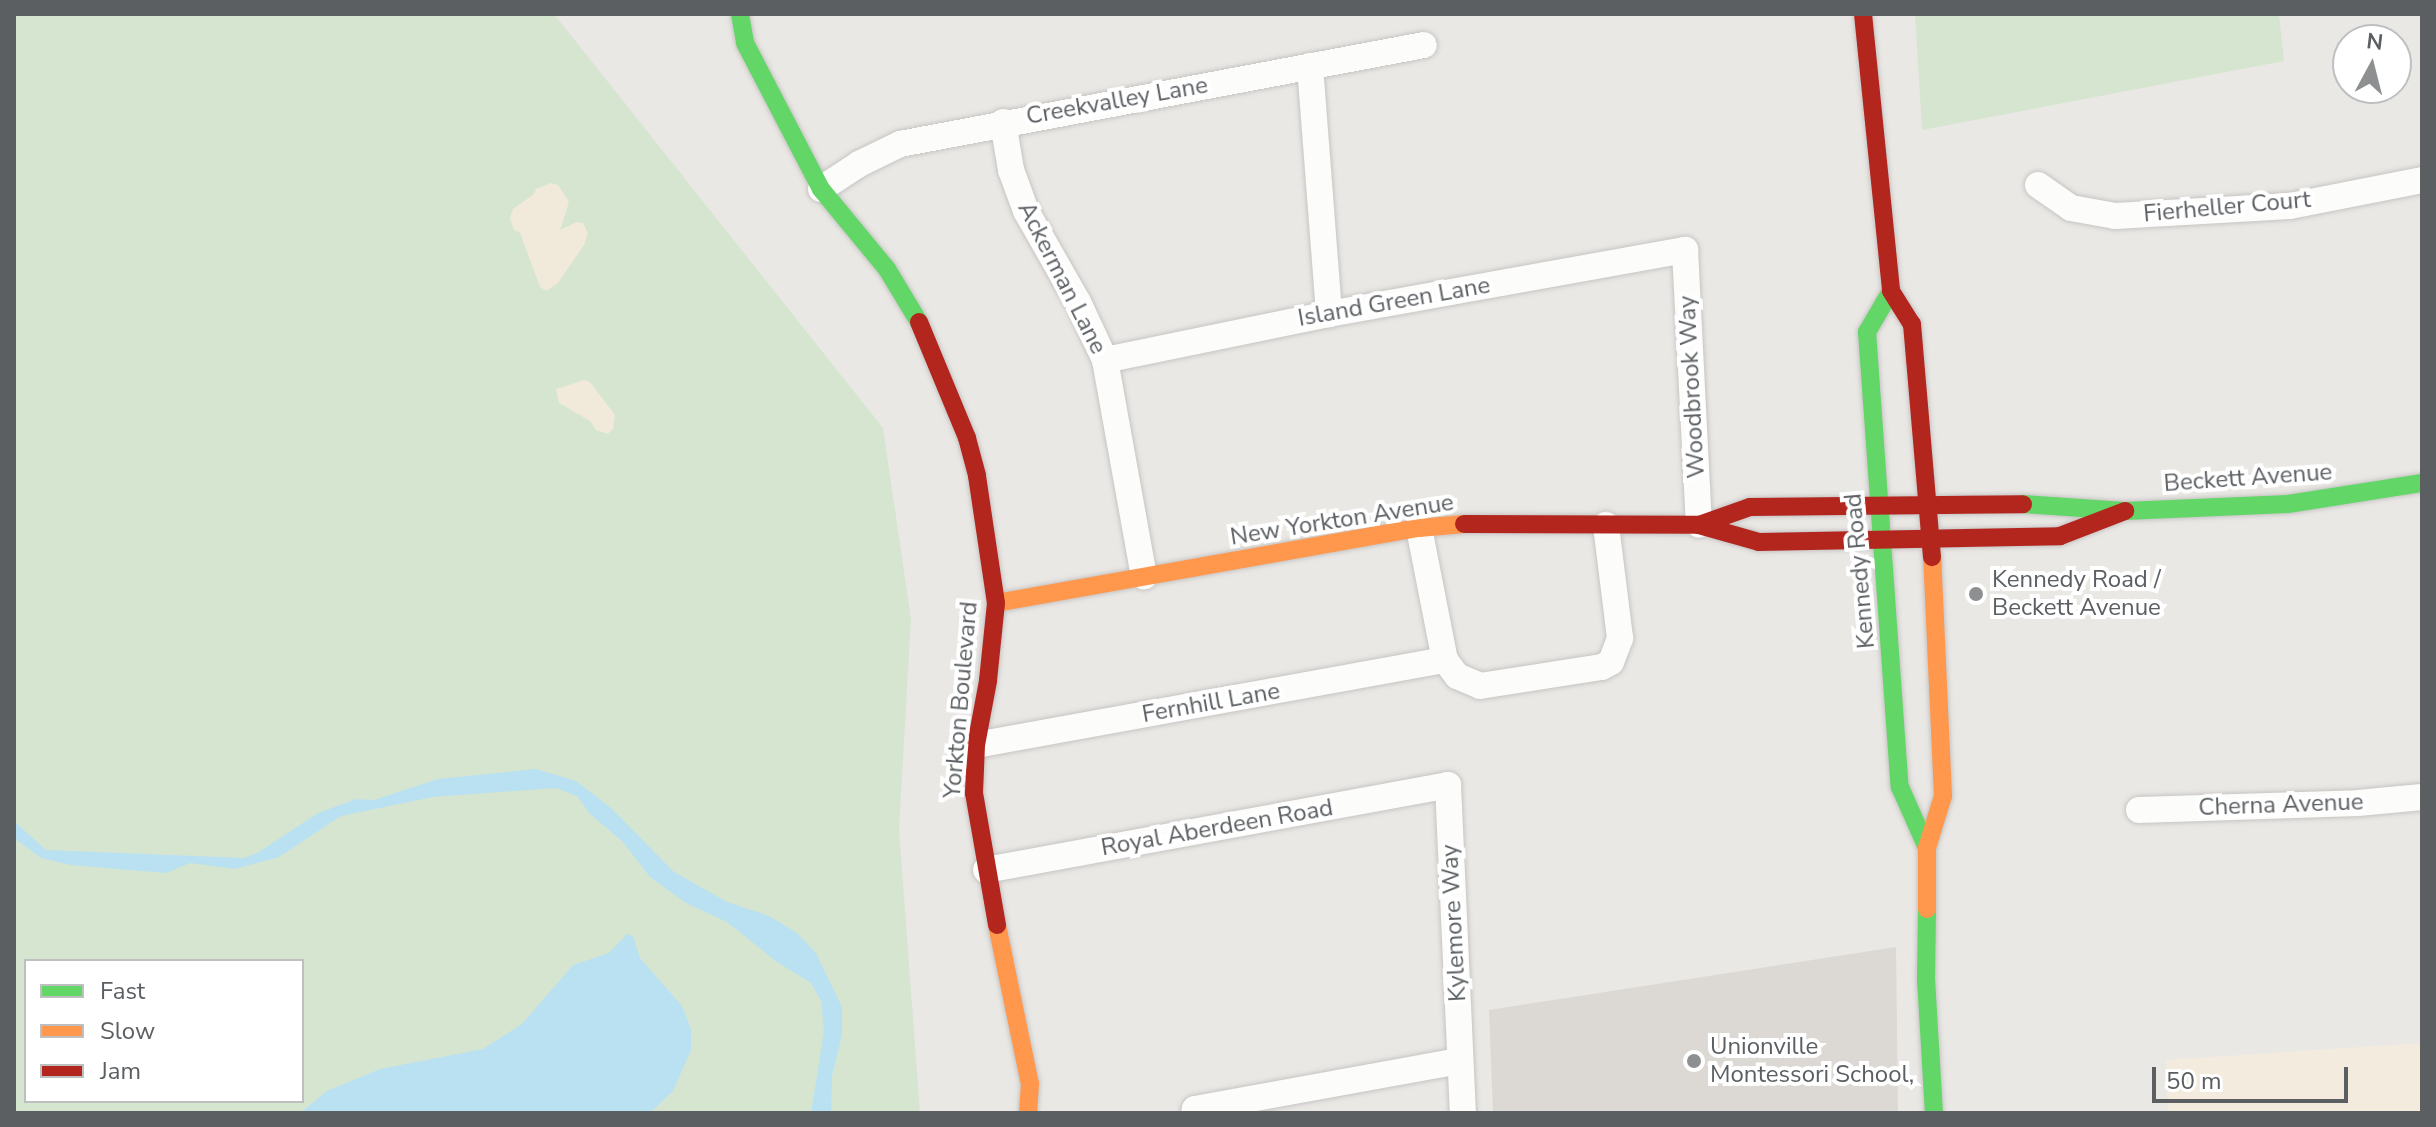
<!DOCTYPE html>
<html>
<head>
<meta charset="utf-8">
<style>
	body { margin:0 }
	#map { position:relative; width:2436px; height:1127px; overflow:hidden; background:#eae8e4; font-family:"Nunito Sans",sans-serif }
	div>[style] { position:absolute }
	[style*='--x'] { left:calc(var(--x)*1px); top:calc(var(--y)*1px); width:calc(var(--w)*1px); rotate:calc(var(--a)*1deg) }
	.commercial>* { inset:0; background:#f3ecde }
	.education>* { inset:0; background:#dcd8d4 }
	.green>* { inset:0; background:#d5e5d0 }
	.sand>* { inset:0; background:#f1e9da }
	.water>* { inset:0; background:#bae1f2 }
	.roads { filter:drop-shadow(0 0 2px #c6c5c5) drop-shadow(0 0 2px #c6c5c5) }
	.street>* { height:26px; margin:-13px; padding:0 13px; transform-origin:13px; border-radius:13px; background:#fcfcfb }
	.fast>* { height:18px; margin:-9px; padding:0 9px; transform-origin:9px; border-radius:9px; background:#63d668 }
	.slow>* { height:18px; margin:-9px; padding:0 9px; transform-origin:9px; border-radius:9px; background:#ff974d }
	.jam>* { height:18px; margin:-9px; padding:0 9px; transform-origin:9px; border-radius:9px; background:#b3261e }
	.dots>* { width:22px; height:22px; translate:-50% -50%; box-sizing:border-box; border:4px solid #fff; border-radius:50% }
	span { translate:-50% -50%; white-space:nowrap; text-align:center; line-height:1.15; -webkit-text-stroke:8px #fff; paint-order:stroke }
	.street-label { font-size:24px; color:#5b5f62 }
	.poi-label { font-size:24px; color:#5b5f62 }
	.left { translate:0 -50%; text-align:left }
	.frame { position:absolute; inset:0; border:16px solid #5b5f62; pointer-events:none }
	.legend { position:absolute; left:24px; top:959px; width:280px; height:144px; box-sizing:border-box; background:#fff; border:2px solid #bdbfc0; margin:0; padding:10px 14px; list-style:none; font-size:24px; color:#5b5f62 }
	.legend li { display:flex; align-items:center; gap:16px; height:40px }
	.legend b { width:40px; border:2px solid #bdbfc0 }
	.north { position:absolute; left:2332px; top:24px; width:80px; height:80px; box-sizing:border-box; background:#fff; border:2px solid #bdbfc0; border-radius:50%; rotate:7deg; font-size:22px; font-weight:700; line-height:32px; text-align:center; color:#5b5f62 }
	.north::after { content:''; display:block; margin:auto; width:28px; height:36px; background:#8d8f90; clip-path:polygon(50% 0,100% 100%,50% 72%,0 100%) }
	.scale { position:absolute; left:2152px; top:1067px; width:196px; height:36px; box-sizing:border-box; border:4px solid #5b5f62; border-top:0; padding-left:10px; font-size:24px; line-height:28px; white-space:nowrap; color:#5b5f62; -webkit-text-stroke:6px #fff; paint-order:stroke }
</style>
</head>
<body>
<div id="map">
	<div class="commercial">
		<div style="clip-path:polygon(2422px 1043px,2422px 1113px,2168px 1113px,2166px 1060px)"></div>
	</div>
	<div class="education">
		<div style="clip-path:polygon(1896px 947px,1898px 1113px,1493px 1113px,1489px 1010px)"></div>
	</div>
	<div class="green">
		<div style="clip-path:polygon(evenodd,14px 14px,554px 14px,883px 428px,911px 619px,899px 829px,920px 1113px,14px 1113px,14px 14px,26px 961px,302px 961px,302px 1101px,26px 1101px,26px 961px)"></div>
		<div style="clip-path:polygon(1915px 14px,2279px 14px,2284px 61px,1922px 130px)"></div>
	</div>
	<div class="sand">
		<div style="clip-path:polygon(551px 183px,558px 185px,569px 202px,560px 230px,577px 222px,583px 223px,588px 233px,584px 245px,558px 283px,546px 291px,540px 287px,520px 233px,514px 230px,510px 218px,513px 209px,534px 194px,536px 189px)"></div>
		<div style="clip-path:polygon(584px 380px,590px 382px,615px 415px,613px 429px,608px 434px,596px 430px,590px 421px,559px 403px,556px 389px)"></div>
	</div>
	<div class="water">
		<div style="clip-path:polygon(536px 769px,576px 781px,611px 808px,674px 872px,727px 902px,769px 916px,797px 933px,816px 953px,842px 1007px,842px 1035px,832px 1076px,831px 1113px,811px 1113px,824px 1031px,821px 1001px,811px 983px,777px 962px,727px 922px,686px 903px,650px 877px,622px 841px,590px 814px,577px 796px,556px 788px,433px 797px,341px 816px,279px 857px,235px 869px,190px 863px,166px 873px,71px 865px,41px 858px,14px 838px,14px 821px,46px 850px,244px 858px,259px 852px,318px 813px,356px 799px,374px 800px,438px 779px)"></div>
		<div style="clip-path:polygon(627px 934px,633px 936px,640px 958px,682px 1006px,691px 1029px,691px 1050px,673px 1091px,650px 1113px,300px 1113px,327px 1091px,380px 1069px,483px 1049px,522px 1024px,573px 965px,609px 953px)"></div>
	</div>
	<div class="roads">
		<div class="street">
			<div style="--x:1310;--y:66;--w:249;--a:85.6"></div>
			<div style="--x:1003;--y:122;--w:49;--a:80.5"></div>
			<div style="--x:1011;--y:170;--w:44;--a:69.9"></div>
			<div style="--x:1026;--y:211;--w:105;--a:60.3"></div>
			<div style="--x:1078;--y:302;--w:64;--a:65"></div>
			<div style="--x:1105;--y:360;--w:220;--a:79.8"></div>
			<div style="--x:2038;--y:185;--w:40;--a:34.9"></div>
			<div style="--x:2071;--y:208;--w:45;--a:10.3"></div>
			<div style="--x:2115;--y:216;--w:175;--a:-3.3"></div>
			<div style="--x:2290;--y:206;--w:135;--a:-11.1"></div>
			<div style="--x:821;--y:189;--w:45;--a:-33.3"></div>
			<div style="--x:859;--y:164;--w:46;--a:-26"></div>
			<div style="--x:900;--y:144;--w:533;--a:-10.7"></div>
			<div style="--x:1105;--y:360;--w:229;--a:-11.6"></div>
			<div style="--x:1329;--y:314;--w:362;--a:-10.2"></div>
			<div style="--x:1685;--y:250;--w:275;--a:87.1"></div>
			<div style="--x:1419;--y:528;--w:135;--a:78.9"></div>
			<div style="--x:1445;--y:660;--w:20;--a:53"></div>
			<div style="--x:1457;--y:676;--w:25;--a:23"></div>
			<div style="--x:1480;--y:686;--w:123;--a:-8.9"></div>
			<div style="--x:1602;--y:667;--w:10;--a:-29"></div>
			<div style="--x:1611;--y:662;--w:26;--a:-69"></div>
			<div style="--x:1620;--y:638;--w:114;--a:-97.1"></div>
			<div style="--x:976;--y:745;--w:477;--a:-10.3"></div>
			<div style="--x:2139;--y:810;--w:219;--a:-1.8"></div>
			<div style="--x:2358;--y:803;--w:64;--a:-5.4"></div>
			<div style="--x:986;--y:870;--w:470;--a:-10.4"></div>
			<div style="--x:1448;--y:785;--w:328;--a:87.4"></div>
			<div style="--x:1194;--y:1113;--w:4;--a:-76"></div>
			<div style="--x:1195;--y:1109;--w:269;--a:-10.3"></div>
		</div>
		<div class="fast">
			<div style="--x:740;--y:14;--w:29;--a:80"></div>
			<div style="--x:745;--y:43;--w:165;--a:62.5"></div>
			<div style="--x:821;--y:189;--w:104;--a:50.5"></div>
			<div style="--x:887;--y:269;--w:62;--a:58.9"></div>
			<div style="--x:1891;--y:291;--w:48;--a:120.3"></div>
			<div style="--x:1867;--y:332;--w:456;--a:85.9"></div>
			<div style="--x:1900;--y:787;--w:67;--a:66.1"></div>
			<div style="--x:2023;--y:504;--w:102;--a:3.9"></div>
			<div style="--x:2125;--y:511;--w:163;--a:-2.5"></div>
			<div style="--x:2288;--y:504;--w:136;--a:-8.9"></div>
			<div style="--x:1927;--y:909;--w:70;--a:90.8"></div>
			<div style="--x:1926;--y:979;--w:134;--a:86.6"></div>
		</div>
		<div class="slow">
			<div style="--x:996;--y:603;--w:430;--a:-10.1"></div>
			<div style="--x:1419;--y:528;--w:45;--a:-5.1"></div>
			<div style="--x:1927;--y:909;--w:61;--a:-90"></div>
			<div style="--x:1927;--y:848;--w:54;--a:-72.9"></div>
			<div style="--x:1943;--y:796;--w:239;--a:-92.6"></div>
			<div style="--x:997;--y:925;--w:162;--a:78.3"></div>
			<div style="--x:1030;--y:1084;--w:29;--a:94"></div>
		</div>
		<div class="jam">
			<div style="--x:1863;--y:14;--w:278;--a:84.2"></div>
			<div style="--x:1891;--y:291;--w:39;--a:58"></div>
			<div style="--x:1912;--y:324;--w:234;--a:85.1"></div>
			<div style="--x:919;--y:322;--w:126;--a:67.5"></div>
			<div style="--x:967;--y:438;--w:39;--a:75"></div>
			<div style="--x:977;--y:476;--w:128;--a:81.5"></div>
			<div style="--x:996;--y:603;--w:78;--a:95.9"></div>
			<div style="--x:988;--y:681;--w:65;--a:100.6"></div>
			<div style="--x:976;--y:745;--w:48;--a:92.4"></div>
			<div style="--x:974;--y:793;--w:134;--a:80.1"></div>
			<div style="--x:1464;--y:524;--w:235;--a:0.2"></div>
			<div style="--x:1699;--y:525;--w:62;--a:15.8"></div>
			<div style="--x:1759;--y:542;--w:301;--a:-1.1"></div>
			<div style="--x:2060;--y:536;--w:70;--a:-21"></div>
			<div style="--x:1699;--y:525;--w:54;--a:-19.4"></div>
			<div style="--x:1750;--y:507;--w:273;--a:-0.6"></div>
		</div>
	</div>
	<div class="dots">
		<div style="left:1976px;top:594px;background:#8d8f90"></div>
		<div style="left:1694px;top:1061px;background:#8d8f90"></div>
	</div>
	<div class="street-label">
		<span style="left:1117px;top:101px;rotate:-10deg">Creekvalley Lane</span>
		<span style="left:2227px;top:207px;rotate:-5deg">Fierheller Court</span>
		<span style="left:1062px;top:278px;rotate:63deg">Ackerman Lane</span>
		<span style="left:1394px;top:302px;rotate:-10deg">Island Green Lane</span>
		<span style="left:1692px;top:387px;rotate:-93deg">Woodbrook Way</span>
		<span style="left:2248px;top:478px;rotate:-4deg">Beckett Avenue</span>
		<span style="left:1342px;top:520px;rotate:-9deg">New Yorkton Avenue</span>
		<span style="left:1860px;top:571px;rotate:-95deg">Kennedy Road</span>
		<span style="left:961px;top:700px;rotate:-85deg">Yorkton Boulevard</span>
		<span style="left:1211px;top:703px;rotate:-10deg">Fernhill Lane</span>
		<span style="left:2281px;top:805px;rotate:-2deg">Cherna Avenue</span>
		<span style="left:1217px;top:828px;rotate:-10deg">Royal Aberdeen Road</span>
		<span style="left:1454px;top:923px;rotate:-93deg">Kylemore Way</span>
	</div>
	<div class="poi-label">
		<span class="left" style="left:1992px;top:594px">Kennedy Road /<br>Beckett Avenue</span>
		<span class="left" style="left:1710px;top:1061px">Unionville<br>Montessori School,</span>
	</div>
	<div class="frame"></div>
	<ul class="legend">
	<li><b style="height:10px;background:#63d668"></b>Fast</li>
	<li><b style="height:10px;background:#ff974d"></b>Slow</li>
	<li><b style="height:10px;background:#b3261e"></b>Jam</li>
	</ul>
	<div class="north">N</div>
	<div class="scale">50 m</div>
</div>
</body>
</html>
